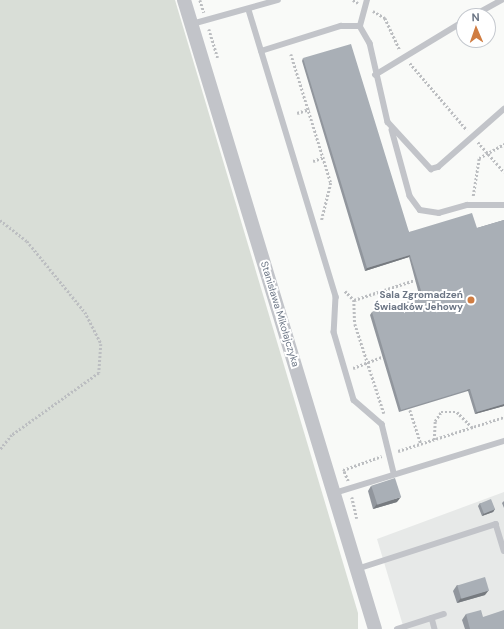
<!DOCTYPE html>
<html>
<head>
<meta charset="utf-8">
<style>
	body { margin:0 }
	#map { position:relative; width:504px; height:629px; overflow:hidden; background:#f9faf8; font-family:"DM Sans",sans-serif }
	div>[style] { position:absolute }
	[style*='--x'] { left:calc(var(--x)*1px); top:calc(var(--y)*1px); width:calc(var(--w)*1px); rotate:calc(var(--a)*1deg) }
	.built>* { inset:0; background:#e7e9e8 }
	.green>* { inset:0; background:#d9ded7 }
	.path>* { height:2.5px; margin-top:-1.25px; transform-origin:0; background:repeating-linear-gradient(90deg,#bcbec1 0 2px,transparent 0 4px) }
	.service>* { height:5.5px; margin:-2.75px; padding:0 2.75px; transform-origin:2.75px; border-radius:2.75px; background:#c2c4c9 }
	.tertiary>* { height:14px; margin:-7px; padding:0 7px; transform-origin:7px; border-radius:7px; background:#c2c4c9 }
	.wall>* { inset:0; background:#91969d }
	.shaded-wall>* { inset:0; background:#767a7f; transform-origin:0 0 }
	.building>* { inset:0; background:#a9afb6; transform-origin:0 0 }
	.dots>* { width:11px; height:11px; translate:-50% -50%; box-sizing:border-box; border:2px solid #fff; border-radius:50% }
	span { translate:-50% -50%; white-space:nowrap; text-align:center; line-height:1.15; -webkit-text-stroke:4px #fff; paint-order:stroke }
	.poi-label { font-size:10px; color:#6c7685; font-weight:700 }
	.right { translate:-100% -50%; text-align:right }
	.street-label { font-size:10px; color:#6c7685 }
	.north { position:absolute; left:456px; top:8px; width:40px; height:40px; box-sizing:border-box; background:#fff; border:1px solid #c4c8ce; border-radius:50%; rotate:358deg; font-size:11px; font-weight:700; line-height:16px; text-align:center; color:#6c7685 }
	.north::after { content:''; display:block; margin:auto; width:14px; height:18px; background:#d07d42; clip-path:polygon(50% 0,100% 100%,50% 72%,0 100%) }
</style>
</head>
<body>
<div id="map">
	<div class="built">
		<div style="clip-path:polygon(504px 492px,504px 629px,404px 629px,377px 539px)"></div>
	</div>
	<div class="green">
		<div style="clip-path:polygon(0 0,175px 0,358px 613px,358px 629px,0 629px)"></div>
	</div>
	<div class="path">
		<div style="--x:200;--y:0;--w:13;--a:72"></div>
		<div style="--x:353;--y:0;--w:6;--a:31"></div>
		<div style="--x:373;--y:11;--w:14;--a:30"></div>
		<div style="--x:385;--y:18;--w:35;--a:65"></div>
		<div style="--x:209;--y:29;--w:30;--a:73"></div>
		<div style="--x:291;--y:54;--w:135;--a:72.8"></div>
		<div style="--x:331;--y:183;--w:38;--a:104"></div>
		<div style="--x:410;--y:63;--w:88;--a:49.6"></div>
		<div style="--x:297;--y:113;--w:13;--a:-18"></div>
		<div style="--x:478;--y:142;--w:40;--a:49"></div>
		<div style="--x:313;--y:161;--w:12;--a:-20"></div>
		<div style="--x:473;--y:196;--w:38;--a:-81"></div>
		<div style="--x:479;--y:158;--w:29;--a:-29"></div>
		<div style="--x:0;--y:220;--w:34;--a:38"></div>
		<div style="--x:27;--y:241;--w:92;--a:50.8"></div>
		<div style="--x:85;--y:312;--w:36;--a:63"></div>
		<div style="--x:101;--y:344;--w:29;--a:94"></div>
		<div style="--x:99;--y:373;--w:107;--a:144.5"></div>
		<div style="--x:12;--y:435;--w:19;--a:129"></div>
		<div style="--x:345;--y:291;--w:13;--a:45"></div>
		<div style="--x:354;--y:300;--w:24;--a:88"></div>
		<div style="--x:355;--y:324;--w:94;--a:72"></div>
		<div style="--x:354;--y:300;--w:64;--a:-18.2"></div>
		<div style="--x:353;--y:368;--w:33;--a:-21"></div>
		<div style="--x:410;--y:410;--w:36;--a:72"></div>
		<div style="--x:434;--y:440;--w:19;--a:-87"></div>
		<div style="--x:435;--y:421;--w:11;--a:-56"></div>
		<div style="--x:441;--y:412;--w:16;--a:0"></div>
		<div style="--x:457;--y:412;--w:23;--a:45"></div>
		<div style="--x:398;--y:451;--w:111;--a:-17.8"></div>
		<div style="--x:348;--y:481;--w:12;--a:-114"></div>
		<div style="--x:343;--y:470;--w:41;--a:-19.7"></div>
		<div style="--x:352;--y:497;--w:22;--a:77"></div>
	</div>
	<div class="service">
		<div style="--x:249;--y:10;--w:300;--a:73.1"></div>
		<div style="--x:336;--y:297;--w:35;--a:93"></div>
		<div style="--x:334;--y:332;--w:71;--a:73.6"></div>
		<div style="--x:354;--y:400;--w:37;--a:41"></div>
		<div style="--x:382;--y:424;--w:50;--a:76.2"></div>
		<div style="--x:473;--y:16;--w:33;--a:-29"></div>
		<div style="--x:192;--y:24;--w:89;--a:-15.6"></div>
		<div style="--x:360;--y:26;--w:27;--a:-75"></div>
		<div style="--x:261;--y:51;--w:84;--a:-17.4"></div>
		<div style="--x:341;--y:26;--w:19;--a:0"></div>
		<div style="--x:360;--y:26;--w:20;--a:60"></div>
		<div style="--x:370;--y:43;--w:81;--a:77.2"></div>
		<div style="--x:388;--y:122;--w:64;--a:47.5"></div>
		<div style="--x:431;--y:169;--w:7;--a:-16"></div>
		<div style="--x:438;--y:167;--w:88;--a:-41.3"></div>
		<div style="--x:375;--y:75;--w:104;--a:-31.2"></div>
		<div style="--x:392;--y:130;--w:68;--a:74.7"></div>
		<div style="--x:410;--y:196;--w:17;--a:54"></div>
		<div style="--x:420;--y:210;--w:19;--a:9"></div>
		<div style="--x:439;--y:213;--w:29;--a:-16"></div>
		<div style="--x:467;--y:205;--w:37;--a:0"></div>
		<div style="--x:335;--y:493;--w:177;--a:-17.1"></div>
		<div style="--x:357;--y:569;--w:146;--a:-17.9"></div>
		<div style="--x:496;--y:524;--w:28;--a:73"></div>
		<div style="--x:432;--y:618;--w:11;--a:75"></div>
		<div style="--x:397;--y:629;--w:49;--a:-17.7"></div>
	</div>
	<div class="tertiary">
		<div style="--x:184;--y:0;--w:657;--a:73.11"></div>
	</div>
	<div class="wall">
		<div style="clip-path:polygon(303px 58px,409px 232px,477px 228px,504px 220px,504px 406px,475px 414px,468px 391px,399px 412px,370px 315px,372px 312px,420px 298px,409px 257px,365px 271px,302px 61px)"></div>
		<div style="clip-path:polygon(371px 486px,397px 502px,373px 509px,368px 491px)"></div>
		<div style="clip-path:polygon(504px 501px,504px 508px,502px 503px)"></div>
		<div style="clip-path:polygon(480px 503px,495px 509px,493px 512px,482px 516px,478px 506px)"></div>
		<div style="clip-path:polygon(457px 585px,485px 595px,457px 603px,453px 591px)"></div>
		<div style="clip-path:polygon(466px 614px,504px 629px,465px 629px,462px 620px)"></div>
	</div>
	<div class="shaded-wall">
		<div style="clip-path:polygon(410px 255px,409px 257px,365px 271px,367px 268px)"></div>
		<div style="left:470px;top:389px;width:3px;height:72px;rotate:135deg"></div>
		<div style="clip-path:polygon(504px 404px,504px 406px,475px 414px,477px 412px)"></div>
		<div style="clip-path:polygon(401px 497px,397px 502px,373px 509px,377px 504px)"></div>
		<div style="clip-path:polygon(495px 509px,493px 512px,482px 516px,484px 513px)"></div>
		<div style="clip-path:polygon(489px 590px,485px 595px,457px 603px,461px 598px)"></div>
	</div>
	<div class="building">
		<div style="clip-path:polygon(351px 44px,409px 232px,472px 213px,477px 228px,504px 220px,504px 404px,477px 412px,470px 389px,401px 410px,372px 312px,423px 297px,410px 255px,367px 268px,303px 58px)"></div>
		<div style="left:395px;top:478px;width:20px;height:25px;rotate:72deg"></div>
		<div style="left:491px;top:499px;width:11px;height:12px;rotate:68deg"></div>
		<div style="left:485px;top:577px;width:14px;height:29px;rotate:73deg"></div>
		<div style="clip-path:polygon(481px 610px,483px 617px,504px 610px,504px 629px,470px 629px,466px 614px)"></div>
	</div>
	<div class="dots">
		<div style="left:471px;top:300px;background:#d07d42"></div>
	</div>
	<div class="poi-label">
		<span class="right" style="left:463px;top:300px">Sala Zgromadzeń<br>Świadków Jehowy</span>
	</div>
	<div class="street-label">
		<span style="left:280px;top:314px;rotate:73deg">Stanisława Mikołajczyka</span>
	</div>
	<div class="north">N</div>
</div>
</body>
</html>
